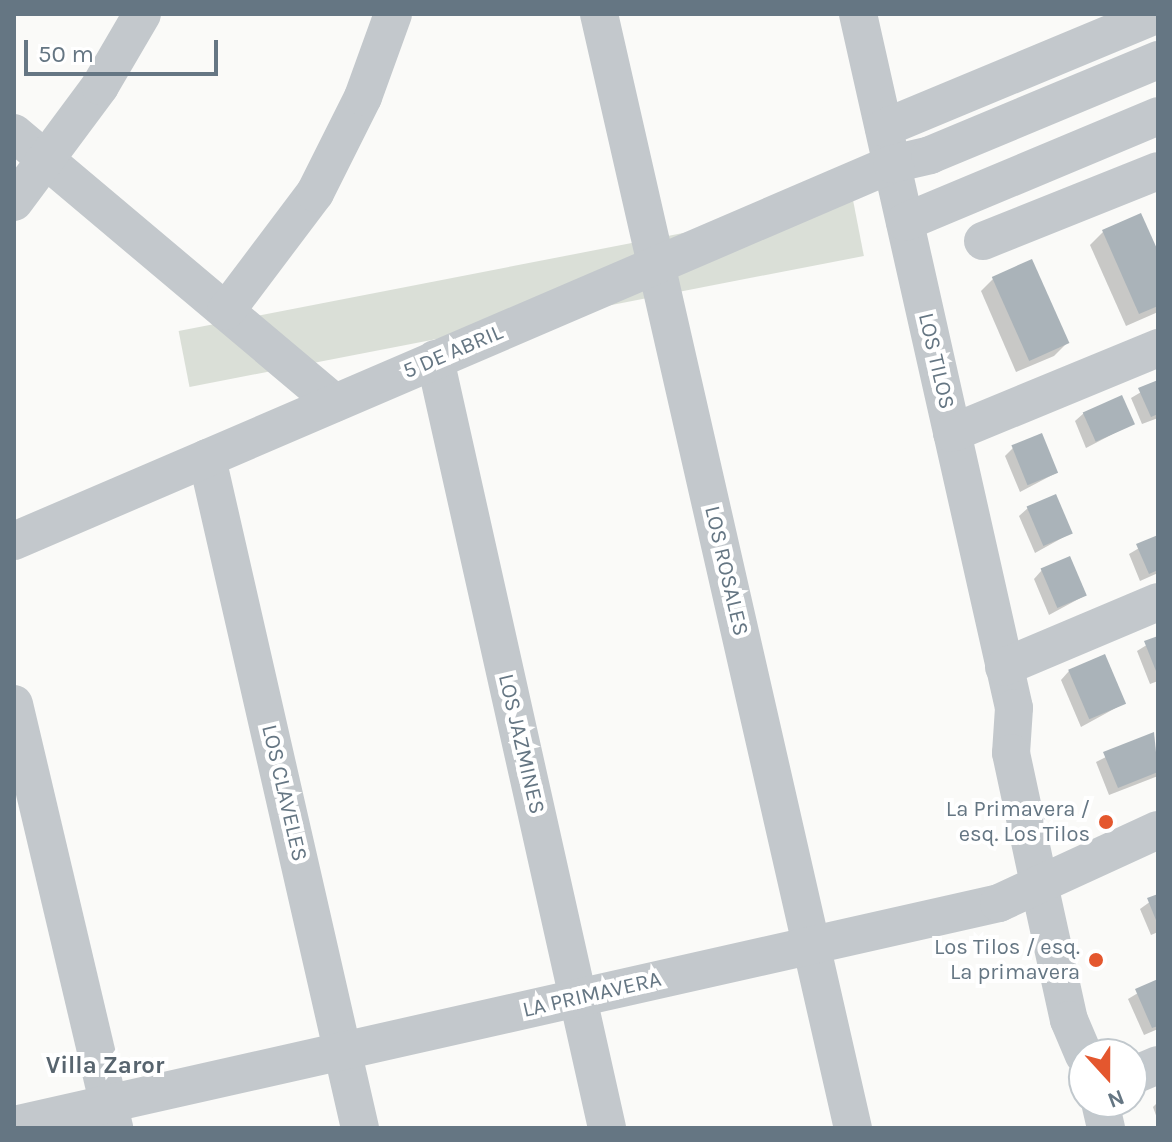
<!DOCTYPE html>
<html>
<head>
<meta charset="utf-8">
<style>
	body { margin:0 }
	#map { position:relative; width:1172px; height:1142px; overflow:hidden; background:#fafaf8; font-family:Karla,sans-serif }
	div>[style] { position:absolute }
	[style*='--x'] { left:calc(var(--x)*1px); top:calc(var(--y)*1px); width:calc(var(--w)*1px); rotate:calc(var(--a)*1deg) }
	.green>* { inset:0; background:#dadfd7; transform-origin:0 0 }
	.shadow>* { inset:0; background:#0003 }
	.building>* { inset:0; background:#aab3b9; transform-origin:0 0 }
	.minor>* { height:38px; margin:-19px; padding:0 19px; transform-origin:19px; border-radius:19px; background:#c3c8cc }
	.dots>* { width:22px; height:22px; translate:-50% -50%; box-sizing:border-box; border:4px solid #fff; border-radius:50% }
	span { translate:-50% -50%; white-space:nowrap; text-align:center; line-height:1.15; -webkit-text-stroke:8px #fff; paint-order:stroke }
	.street-label { font-size:22px; color:#657683 }
	.poi-label { font-size:22px; color:#657683 }
	.right { translate:-100% -50%; text-align:right }
	.neighbourhood-label { font-size:24px; color:#57646e; font-weight:700 }
	.frame { position:absolute; inset:0; border:16px solid #657683; pointer-events:none }
	.north { position:absolute; left:1068px; top:1038px; width:80px; height:80px; box-sizing:border-box; background:#fff; border:2px solid #c1c8cd; border-radius:50%; rotate:159deg; font-size:22px; font-weight:700; line-height:32px; text-align:center; color:#657683 }
	.north::after { content:''; display:block; margin:auto; width:28px; height:36px; background:#e4572e; clip-path:polygon(50% 0,100% 100%,50% 72%,0 100%) }
	.scale { position:absolute; left:24px; top:40px; width:194px; height:36px; box-sizing:border-box; border:4px solid #657683; border-top:0; padding-left:10px; font-size:24px; line-height:28px; white-space:nowrap; color:#657683; -webkit-text-stroke:6px #fff; paint-order:stroke }
</style>
</head>
<body>
<div id="map">
	<div class="green">
		<div style="left:853px;top:200px;width:57px;height:687px;rotate:79deg"></div>
	</div>
	<div class="shadow">
		<div style="clip-path:polygon(1140px 215px,1158px 256px,1158px 312px,1126px 326px,1090px 245px,1103px 232px)"></div>
		<div style="clip-path:polygon(994px 278px,1067px 343px,1054px 356px,1016px 372px,981px 291px)"></div>
		<div style="clip-path:polygon(1158px 382px,1158px 418px,1142px 424px,1131px 398px)"></div>
		<div style="clip-path:polygon(1084px 413px,1132px 424px,1086px 448px,1075px 421px)"></div>
		<div style="clip-path:polygon(1013px 448px,1056px 473px,1020px 492px,1005px 456px)"></div>
		<div style="clip-path:polygon(1028px 508px,1071px 533px,1035px 553px,1019px 516px)"></div>
		<div style="clip-path:polygon(1158px 537px,1158px 573px,1140px 581px,1129px 554px)"></div>
		<div style="clip-path:polygon(1042px 570px,1084px 596px,1049px 615px,1034px 579px)"></div>
		<div style="clip-path:polygon(1158px 638px,1158px 681px,1150px 684px,1137px 651px)"></div>
		<div style="clip-path:polygon(1069px 671px,1123px 704px,1081px 727px,1061px 680px)"></div>
		<div style="clip-path:polygon(1152px 734px,1158px 776px,1109px 795px,1096px 762px)"></div>
		<div style="clip-path:polygon(1158px 896px,1158px 932px,1151px 935px,1140px 909px)"></div>
		<div style="clip-path:polygon(1158px 981px,1158px 1029px,1144px 1035px,1128px 999px)"></div>
		<div style="clip-path:polygon(1158px 1102px,1158px 1121px,1153px 1107px)"></div>
	</div>
	<div class="building">
		<div style="clip-path:polygon(1141px 213px,1158px 251px,1158px 306px,1139px 314px,1102px 230px)"></div>
		<div style="left:1032px;top:259px;width:92px;height:44px;rotate:66deg"></div>
		<div style="clip-path:polygon(1158px 380px,1158px 414px,1151px 417px,1138px 388px)"></div>
		<div style="left:1122px;top:395px;width:32px;height:43px;rotate:66deg"></div>
		<div style="left:1042px;top:433px;width:43px;height:33px;rotate:68deg"></div>
		<div style="left:1056px;top:494px;width:43px;height:32px;rotate:67deg"></div>
		<div style="clip-path:polygon(1158px 535px,1158px 570px,1149px 574px,1136px 544px)"></div>
		<div style="left:1070px;top:556px;width:43px;height:32px;rotate:67deg"></div>
		<div style="clip-path:polygon(1158px 636px,1158px 676px,1144px 641px)"></div>
		<div style="left:1105px;top:654px;width:54px;height:40px;rotate:67deg"></div>
		<div style="clip-path:polygon(1154px 732px,1158px 772px,1118px 788px,1103px 752px)"></div>
		<div style="clip-path:polygon(1158px 894px,1158px 925px,1147px 898px)"></div>
		<div style="clip-path:polygon(1158px 979px,1158px 1026px,1152px 1028px,1135px 989px)"></div>
	</div>
	<div class="minor">
		<div style="--x:599;--y:14;--w:1143;--a:77.16"></div>
		<div style="--x:858;--y:14;--w:711;--a:77.33"></div>
		<div style="--x:1014;--y:708;--w:45;--a:93.8"></div>
		<div style="--x:1011;--y:753;--w:134;--a:77.9"></div>
		<div style="--x:1039;--y:884;--w:139;--a:77.6"></div>
		<div style="--x:1069;--y:1020;--w:38;--a:67"></div>
		<div style="--x:884;--y:128;--w:297;--a:-22.6"></div>
		<div style="--x:14;--y:133;--w:419;--a:40.1"></div>
		<div style="--x:14;--y:202;--w:144;--a:-53.4"></div>
		<div style="--x:100;--y:86;--w:83;--a:-59.7"></div>
		<div style="--x:905;--y:222;--w:274;--a:-22.7"></div>
		<div style="--x:983;--y:241;--w:188;--a:-21.8"></div>
		<div style="--x:226;--y:311;--w:148;--a:-53"></div>
		<div style="--x:315;--y:193;--w:107;--a:-63.4"></div>
		<div style="--x:363;--y:97;--w:88;--a:-70.1"></div>
		<div style="--x:435;--y:359;--w:788;--a:77.39"></div>
		<div style="--x:952;--y:433;--w:223;--a:-22.4"></div>
		<div style="--x:207;--y:458;--w:687;--a:77.14"></div>
		<div style="--x:14;--y:541;--w:956;--a:-23.24"></div>
		<div style="--x:892;--y:164;--w:39;--a:-13"></div>
		<div style="--x:930;--y:155;--w:247;--a:-22.6"></div>
		<div style="--x:1004;--y:667;--w:167;--a:-22.9"></div>
		<div style="--x:14;--y:704;--w:436;--a:76.7"></div>
		<div style="--x:1132;--y:1076;--w:28;--a:-23"></div>
		<div style="--x:1100;--y:1102;--w:27;--a:77"></div>
		<div style="--x:14;--y:1125;--w:1010;--a:-12.7"></div>
		<div style="--x:999;--y:903;--w:175;--a:-24.7"></div>
	</div>
	<div class="dots">
		<div style="left:1106px;top:822px;background:#e4572e"></div>
		<div style="left:1096px;top:960px;background:#e4572e"></div>
	</div>
	<div class="street-label">
		<span style="left:453px;top:352px;rotate:-23deg">5 DE ABRIL</span>
		<span style="left:936px;top:361px;rotate:77deg">LOS TILOS</span>
		<span style="left:726px;top:571px;rotate:77deg">LOS ROSALES</span>
		<span style="left:521px;top:744px;rotate:77deg">LOS JAZMINES</span>
		<span style="left:284px;top:793px;rotate:77deg">LOS CLAVELES</span>
		<span style="left:592px;top:995px;rotate:-13deg">LA PRIMAVERA</span>
	</div>
	<div class="poi-label">
		<span class="right" style="left:1090px;top:822px">La Primavera /<br>esq. Los Tilos</span>
		<span class="right" style="left:1080px;top:960px">Los Tilos / esq.<br>La primavera</span>
	</div>
	<div class="neighbourhood-label">
		<span style="left:105px;top:1066px">Villa Zaror</span>
	</div>
	<div class="frame"></div>
	<div class="north">N</div>
	<div class="scale">50 m</div>
</div>
</body>
</html>
